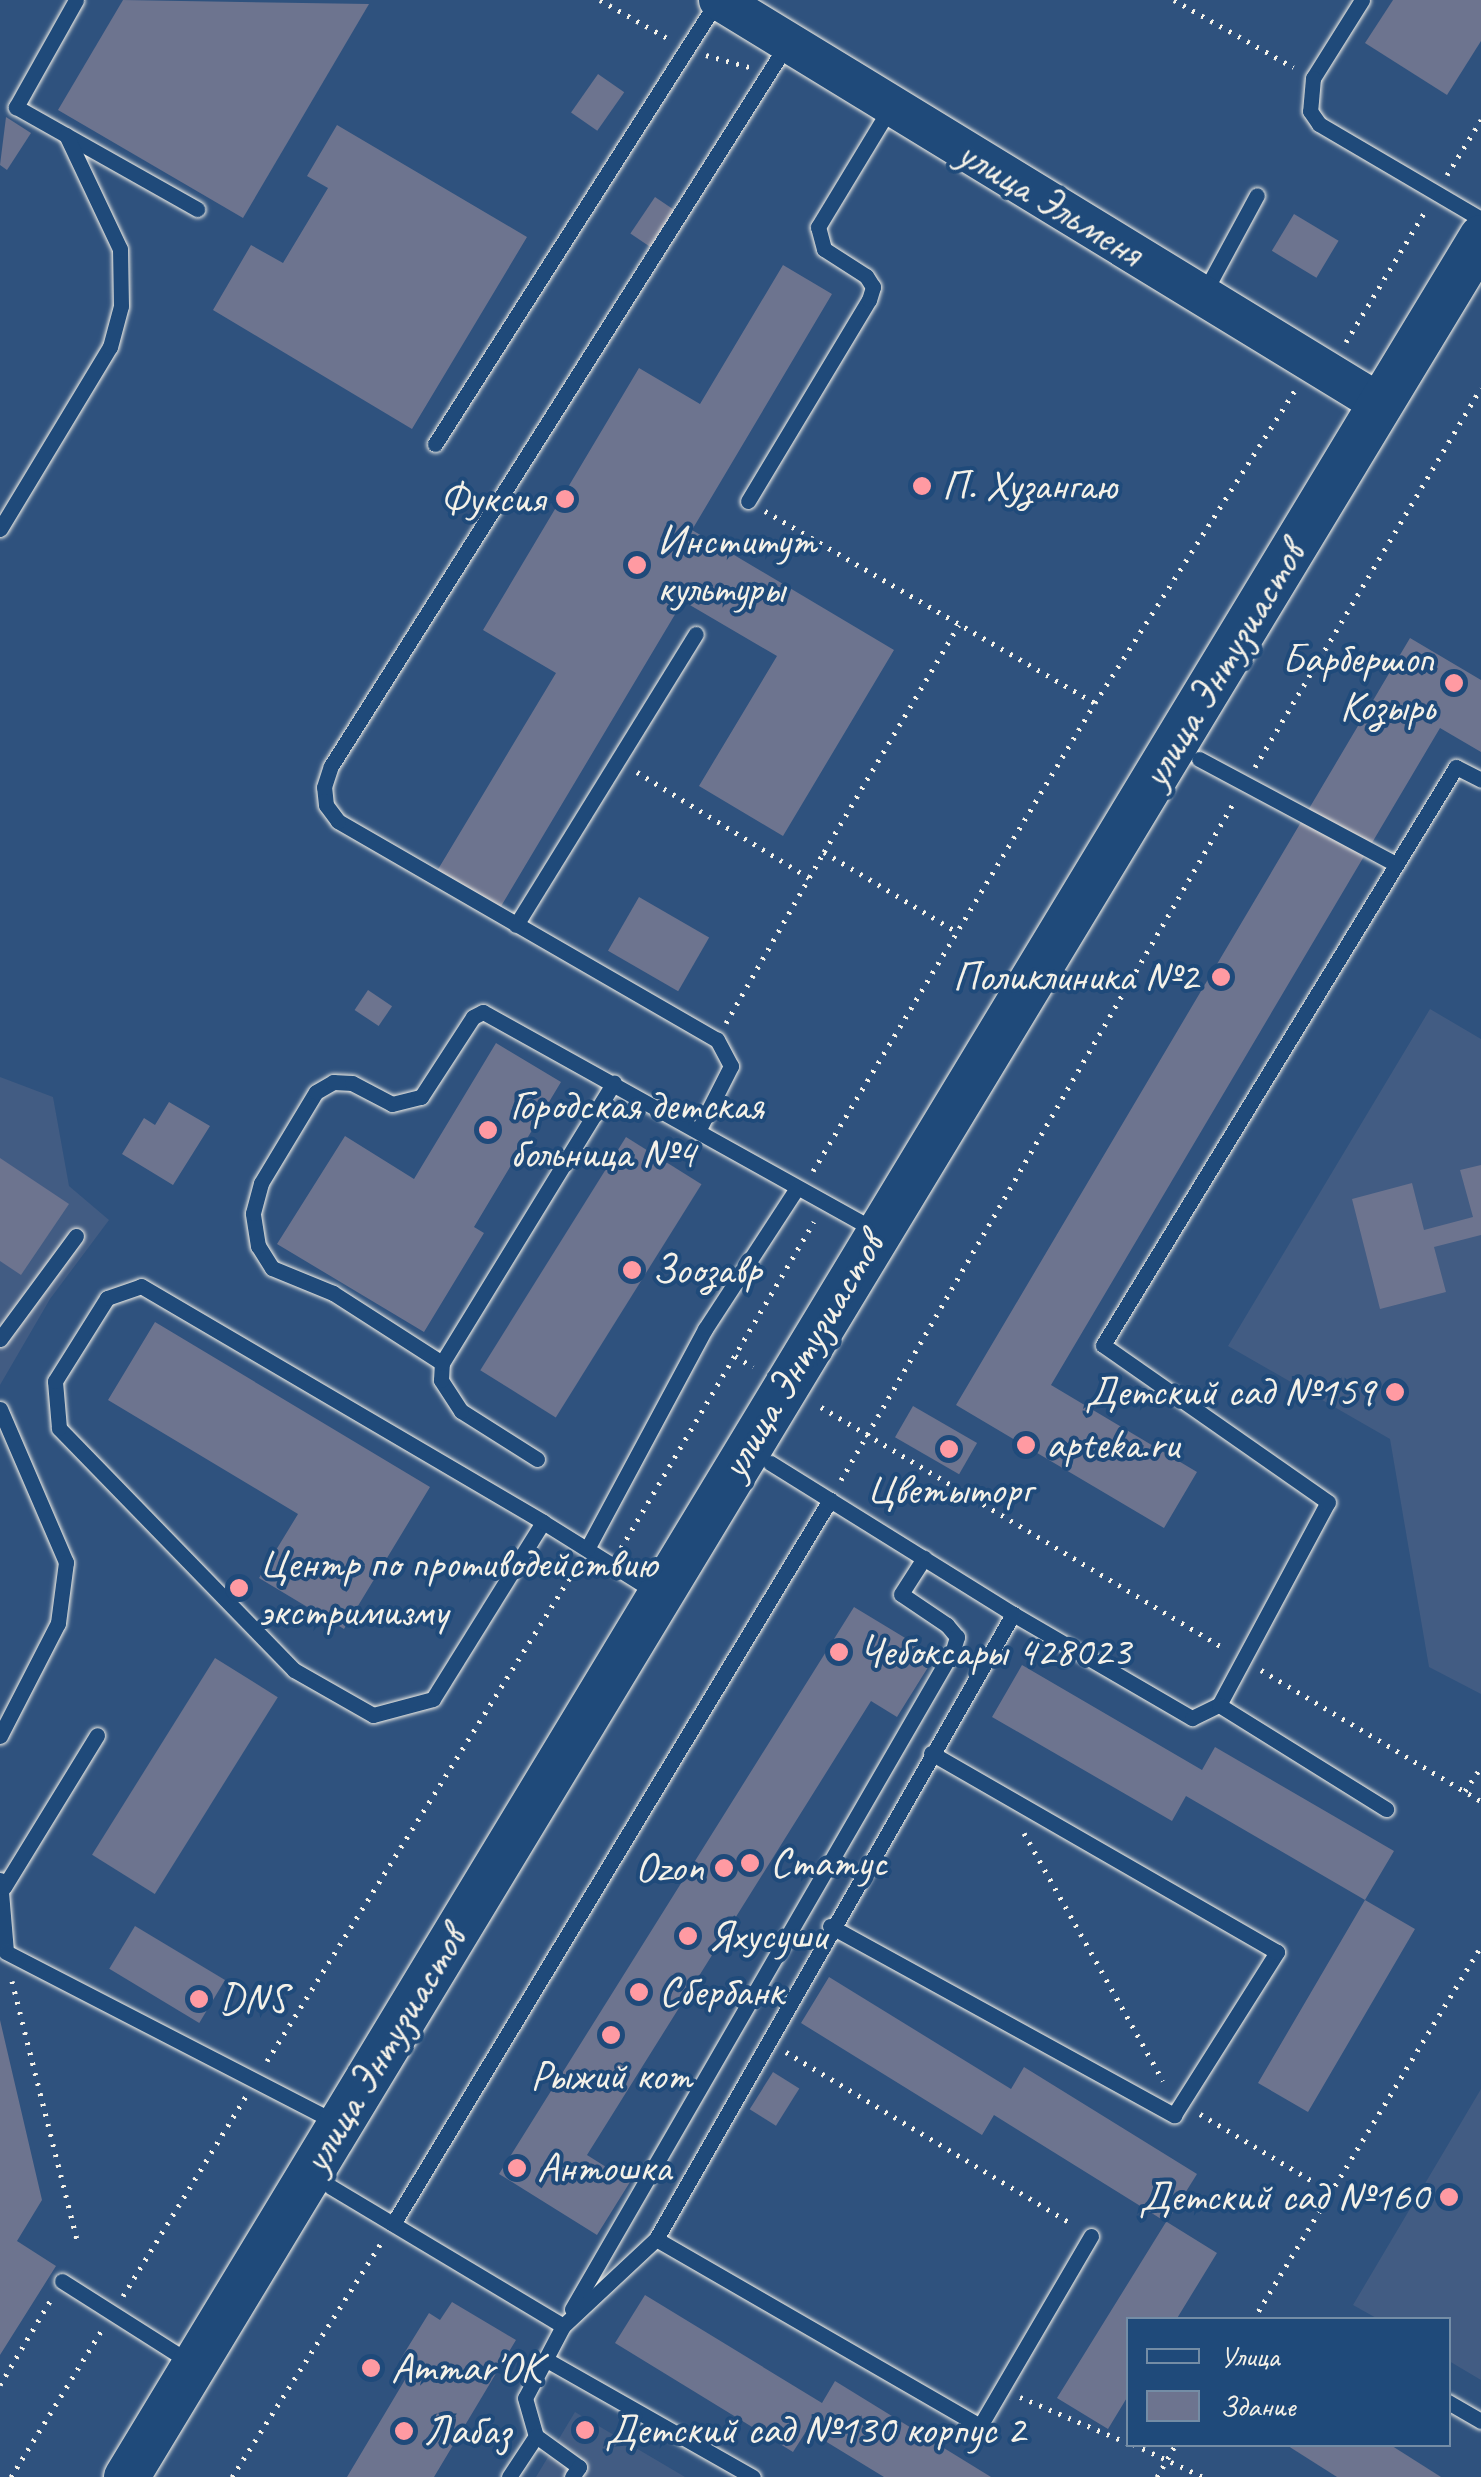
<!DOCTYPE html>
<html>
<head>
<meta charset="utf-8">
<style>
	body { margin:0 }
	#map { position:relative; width:1481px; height:2477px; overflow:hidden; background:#2f527e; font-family:Caveat,sans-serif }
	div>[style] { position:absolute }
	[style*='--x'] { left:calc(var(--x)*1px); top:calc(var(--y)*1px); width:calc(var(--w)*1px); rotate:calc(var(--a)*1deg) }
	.built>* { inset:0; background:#425c83 }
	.building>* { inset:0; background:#6d748f; transform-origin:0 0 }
	.path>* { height:5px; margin-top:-2.5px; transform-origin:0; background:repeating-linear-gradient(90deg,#f4f1e8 0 2.5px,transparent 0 10.5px) }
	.roads { filter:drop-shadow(0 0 2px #f4f1e8) drop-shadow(0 0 2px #f4f1e8) }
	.service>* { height:15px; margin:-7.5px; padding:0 7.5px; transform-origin:7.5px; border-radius:7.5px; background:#1f4a7a }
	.tertiary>* { height:40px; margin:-20px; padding:0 20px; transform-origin:20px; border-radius:20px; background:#1f4a7a }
	.secondary>* { height:45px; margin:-22.5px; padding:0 22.5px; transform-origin:22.5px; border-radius:22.5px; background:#1f4a7a }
	.dots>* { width:28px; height:28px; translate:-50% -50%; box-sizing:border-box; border:5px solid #1f4a7a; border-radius:50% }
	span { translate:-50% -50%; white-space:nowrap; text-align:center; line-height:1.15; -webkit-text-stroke:8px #1f4a7a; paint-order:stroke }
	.street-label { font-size:42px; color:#f4f1e8 }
	.poi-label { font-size:42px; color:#f4f1e8 }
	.left { translate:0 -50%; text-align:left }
	.right { translate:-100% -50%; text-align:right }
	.legend { position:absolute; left:1126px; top:2317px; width:325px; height:130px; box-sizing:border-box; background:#1f4a7a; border:2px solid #748da6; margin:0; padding:12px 18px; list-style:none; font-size:30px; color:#f4f1e8 }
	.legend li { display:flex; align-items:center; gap:20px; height:50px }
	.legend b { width:50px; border:2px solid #748da6 }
</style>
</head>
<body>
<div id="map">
	<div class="built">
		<div style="clip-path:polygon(1430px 1009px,1481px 1039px,1481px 1694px,1429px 1667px,1390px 1439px,1228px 1346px)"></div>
		<div style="clip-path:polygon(0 1077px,53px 1097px,69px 1186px,109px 1220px,50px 1299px,0 1385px)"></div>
		<div style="clip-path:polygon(1481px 2089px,1481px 2380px,1449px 2361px,1448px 2320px,1378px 2319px,1353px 2305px)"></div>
		<div style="clip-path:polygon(575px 2412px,685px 2477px,536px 2477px)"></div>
	</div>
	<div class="building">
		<div style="clip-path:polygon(123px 0,369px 4px,243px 218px,58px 110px)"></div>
		<div style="clip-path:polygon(1393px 0,1481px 0,1481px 41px,1447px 95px,1365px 43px)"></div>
		<div style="left:598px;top:74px;width:32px;height:47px;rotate:35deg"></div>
		<div style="clip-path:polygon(6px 117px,31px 133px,7px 170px,0 165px)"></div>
		<div style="clip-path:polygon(337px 125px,527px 237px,412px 429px,213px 310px,251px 245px,283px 263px,328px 188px,307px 176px)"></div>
		<div style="left:655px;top:197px;width:29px;height:44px;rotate:34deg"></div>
		<div style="left:1294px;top:214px;width:52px;height:43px;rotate:31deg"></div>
		<div style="clip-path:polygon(783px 265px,832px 294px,692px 530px,894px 650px,783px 836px,699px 786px,777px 656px,683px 601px,500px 908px,437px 871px,556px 673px,483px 630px,639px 368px,700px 404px)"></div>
		<div style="clip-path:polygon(1410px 638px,1481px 680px,1481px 752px,1440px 728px,1051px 1385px,1197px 1472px,1164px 1528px,956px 1405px)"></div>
		<div style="left:639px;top:897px;width:81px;height:62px;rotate:30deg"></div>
		<div style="left:368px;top:990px;width:29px;height:24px;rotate:34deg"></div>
		<div style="clip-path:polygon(496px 1043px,561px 1082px,474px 1227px,484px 1233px,424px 1332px,277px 1244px,345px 1136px,414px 1179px)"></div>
		<div style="clip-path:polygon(169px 1102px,210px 1126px,173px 1185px,122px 1154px,144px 1118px,155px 1125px)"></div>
		<div style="left:626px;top:1137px;width:89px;height:275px;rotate:32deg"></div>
		<div style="clip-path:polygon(0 1158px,69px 1204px,21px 1275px,0 1261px)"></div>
		<div style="clip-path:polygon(1481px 1165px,1481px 1235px,1434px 1247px,1446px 1292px,1380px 1309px,1352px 1199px,1412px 1183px,1424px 1230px,1473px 1217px,1460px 1170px)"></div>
		<div style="clip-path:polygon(155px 1322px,430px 1487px,344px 1629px,259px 1578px,298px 1514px,108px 1400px)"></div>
		<div style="left:913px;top:1406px;width:74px;height:36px;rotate:30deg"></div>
		<div style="clip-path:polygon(854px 1607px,935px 1656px,897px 1717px,871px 1701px,587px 2155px,630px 2182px,597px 2235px,499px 2174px)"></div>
		<div style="left:215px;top:1658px;width:74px;height:232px;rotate:32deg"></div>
		<div style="clip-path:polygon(1022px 1665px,1202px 1770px,1215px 1747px,1394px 1851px,1365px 1900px,1415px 1929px,1308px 2112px,1258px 2083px,1365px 1900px,1186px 1796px,1172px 1821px,992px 1717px)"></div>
		<div style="left:135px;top:1926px;width:105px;height:50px;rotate:31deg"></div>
		<div style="clip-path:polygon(829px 1977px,1011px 2089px,1024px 2067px,1197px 2174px,1167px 2222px,1217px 2253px,1176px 2320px,1128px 2320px,1128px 2396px,1108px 2429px,1057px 2398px,1166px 2222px,994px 2115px,982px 2135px,801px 2023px)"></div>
		<div style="clip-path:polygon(0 2020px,42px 2200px,17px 2241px,56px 2266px,0 2355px)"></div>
		<div style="left:773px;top:2072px;width:31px;height:44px;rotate:32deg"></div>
		<div style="clip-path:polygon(645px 2295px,822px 2403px,835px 2381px,991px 2477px,884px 2477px,807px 2430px,793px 2452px,615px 2343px)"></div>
		<div style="clip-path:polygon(452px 2302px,516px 2340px,434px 2477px,347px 2477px,412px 2368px,400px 2360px,429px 2313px,440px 2320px)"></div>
		<div style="clip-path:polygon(1285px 2444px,1389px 2444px,1441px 2477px,1337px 2477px)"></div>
	</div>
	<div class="path">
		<div style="--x:600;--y:0;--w:79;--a:29.5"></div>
		<div style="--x:1174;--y:0;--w:137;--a:29.4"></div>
		<div style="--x:706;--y:55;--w:45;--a:15.6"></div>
		<div style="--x:1447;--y:175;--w:65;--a:-58.3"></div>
		<div style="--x:1346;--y:342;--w:154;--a:-58.8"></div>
		<div style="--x:765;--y:511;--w:382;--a:30.2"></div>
		<div style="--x:1255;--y:767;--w:441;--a:-59.2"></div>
		<div style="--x:637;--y:772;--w:202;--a:31.6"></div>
		<div style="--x:824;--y:852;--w:264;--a:-59.3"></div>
		<div style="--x:726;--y:1023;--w:197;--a:-60.2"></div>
		<div style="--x:824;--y:852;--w:155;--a:31"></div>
		<div style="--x:813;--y:1171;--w:546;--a:-58.93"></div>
		<div style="--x:1095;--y:703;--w:371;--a:-57.4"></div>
		<div style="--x:735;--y:1356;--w:21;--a:31"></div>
		<div style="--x:821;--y:1407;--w:472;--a:30.9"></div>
		<div style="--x:841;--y:1480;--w:784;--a:-59.9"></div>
		<div style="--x:621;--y:1548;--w:379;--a:-59.4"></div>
		<div style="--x:1261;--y:1670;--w:256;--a:30.8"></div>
		<div style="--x:1465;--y:1791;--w:29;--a:-56"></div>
		<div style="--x:1024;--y:1833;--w:284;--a:60.7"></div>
		<div style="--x:12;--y:1981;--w:267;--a:75.9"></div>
		<div style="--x:786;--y:2052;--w:334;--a:31"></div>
		<div style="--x:267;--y:2061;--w:584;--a:-57.94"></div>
		<div style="--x:1200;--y:2114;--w:152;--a:30.8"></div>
		<div style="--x:123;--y:2296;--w:235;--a:-58.4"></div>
		<div style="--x:1253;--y:2320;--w:437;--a:-58.6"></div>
		<div style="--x:0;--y:2385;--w:98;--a:-59.2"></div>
		<div style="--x:1020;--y:2397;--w:117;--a:23.1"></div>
		<div style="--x:1133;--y:2444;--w:77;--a:25.2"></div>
		<div style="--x:11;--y:2477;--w:172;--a:-58.3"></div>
		<div style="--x:232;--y:2477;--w:277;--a:-57.5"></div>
		<div style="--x:1157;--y:2477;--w:38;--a:-60"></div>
	</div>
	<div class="roads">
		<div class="service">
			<div style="--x:76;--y:0;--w:123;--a:119.3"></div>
			<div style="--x:16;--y:107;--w:208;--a:29.4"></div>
			<div style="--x:1362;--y:0;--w:92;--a:122.1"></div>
			<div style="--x:1313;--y:78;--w:33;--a:95"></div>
			<div style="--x:1310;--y:111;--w:16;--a:55"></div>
			<div style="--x:1319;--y:124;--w:188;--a:30.4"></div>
			<div style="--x:1204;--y:293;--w:111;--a:-61.6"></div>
			<div style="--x:435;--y:444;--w:527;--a:-57.49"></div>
			<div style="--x:748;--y:501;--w:235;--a:-59"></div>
			<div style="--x:869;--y:300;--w:14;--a:-73"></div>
			<div style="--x:873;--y:287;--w:13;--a:-122"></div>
			<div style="--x:866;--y:276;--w:50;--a:-147.3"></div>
			<div style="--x:824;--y:249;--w:23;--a:-105"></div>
			<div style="--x:818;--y:227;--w:139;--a:-58.8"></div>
			<div style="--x:0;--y:529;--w:213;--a:-58.9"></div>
			<div style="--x:110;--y:347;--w:42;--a:-75"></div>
			<div style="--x:121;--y:306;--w:57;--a:-91"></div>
			<div style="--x:120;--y:249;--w:126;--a:-115.3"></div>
			<div style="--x:1199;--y:759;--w:221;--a:28.1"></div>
			<div style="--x:516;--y:925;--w:342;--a:-58.3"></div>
			<div style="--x:698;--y:1131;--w:73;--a:-63.1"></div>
			<div style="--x:731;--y:1066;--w:30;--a:-118"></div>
			<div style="--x:717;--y:1040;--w:438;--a:-150"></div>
			<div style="--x:338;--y:821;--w:20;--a:-127"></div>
			<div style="--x:326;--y:805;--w:18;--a:-96"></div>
			<div style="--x:324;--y:787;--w:22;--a:-72"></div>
			<div style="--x:331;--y:766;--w:854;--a:-57.72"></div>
			<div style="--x:0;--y:1339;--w:128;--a:-53.6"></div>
			<div style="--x:442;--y:1363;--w:130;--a:-147.3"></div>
			<div style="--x:333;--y:1293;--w:66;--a:-157.7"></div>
			<div style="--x:272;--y:1268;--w:26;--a:-122"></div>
			<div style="--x:258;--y:1246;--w:33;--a:-99"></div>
			<div style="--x:253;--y:1213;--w:31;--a:-75"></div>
			<div style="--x:261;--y:1183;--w:106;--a:-58.9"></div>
			<div style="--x:316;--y:1092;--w:20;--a:-30"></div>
			<div style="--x:333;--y:1082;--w:19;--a:3"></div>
			<div style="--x:352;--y:1083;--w:45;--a:27.7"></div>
			<div style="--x:392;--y:1104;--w:30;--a:-14"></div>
			<div style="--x:421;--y:1097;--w:95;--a:-57"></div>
			<div style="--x:473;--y:1017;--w:11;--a:-27"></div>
			<div style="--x:483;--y:1012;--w:448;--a:29.1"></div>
			<div style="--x:0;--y:1409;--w:167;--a:66.7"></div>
			<div style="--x:66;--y:1562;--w:62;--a:97.5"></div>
			<div style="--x:58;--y:1623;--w:127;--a:117.2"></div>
			<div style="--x:537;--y:1459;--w:90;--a:-147.7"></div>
			<div style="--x:461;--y:1411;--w:37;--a:-123"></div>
			<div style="--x:441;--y:1380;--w:17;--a:-87"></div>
			<div style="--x:442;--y:1363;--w:329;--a:-58.5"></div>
			<div style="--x:543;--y:1522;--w:208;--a:121.9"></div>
			<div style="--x:433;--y:1699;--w:62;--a:165.1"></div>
			<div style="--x:373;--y:1715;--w:91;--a:-150.3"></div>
			<div style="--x:294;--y:1670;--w:337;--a:-134.2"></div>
			<div style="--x:59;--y:1428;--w:47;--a:-94.9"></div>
			<div style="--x:55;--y:1381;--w:98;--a:-57.9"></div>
			<div style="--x:107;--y:1298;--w:36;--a:-19"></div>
			<div style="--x:141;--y:1286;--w:466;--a:30.4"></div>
			<div style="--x:543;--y:1522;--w:132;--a:32"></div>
			<div style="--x:587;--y:1549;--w:250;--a:-61.8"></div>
			<div style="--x:705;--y:1329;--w:168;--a:-56.9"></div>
			<div style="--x:1013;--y:1614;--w:207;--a:30.2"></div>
			<div style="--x:1192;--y:1718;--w:30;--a:-26"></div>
			<div style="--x:1219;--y:1705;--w:230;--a:-61.8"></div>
			<div style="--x:1328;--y:1502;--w:274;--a:-145.1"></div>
			<div style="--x:1103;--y:1345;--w:677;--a:-58.59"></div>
			<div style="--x:1456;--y:767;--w:28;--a:27"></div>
			<div style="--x:1219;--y:1705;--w:197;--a:31.9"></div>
			<div style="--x:0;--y:1880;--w:72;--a:85.2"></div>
			<div style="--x:6;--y:1952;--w:371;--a:27.3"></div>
			<div style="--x:4;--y:1887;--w:178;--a:-58.5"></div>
			<div style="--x:830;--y:1926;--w:393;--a:28.8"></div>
			<div style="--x:1174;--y:2115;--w:193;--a:-57.7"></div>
			<div style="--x:1277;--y:1952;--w:399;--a:-150.1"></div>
			<div style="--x:331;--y:2187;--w:270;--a:30.9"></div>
			<div style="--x:563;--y:2326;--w:81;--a:117.8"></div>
			<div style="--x:525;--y:2398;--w:40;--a:74"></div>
			<div style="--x:536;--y:2436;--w:49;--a:123.4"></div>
			<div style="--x:393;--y:2224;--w:846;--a:-58.89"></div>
			<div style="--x:656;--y:2239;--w:374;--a:30"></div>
			<div style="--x:980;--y:2426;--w:220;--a:-59.7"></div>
			<div style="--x:62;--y:2281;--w:153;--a:32.4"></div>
			<div style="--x:572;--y:2309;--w:761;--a:-59.97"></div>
			<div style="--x:953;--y:1650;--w:14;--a:-73"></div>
			<div style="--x:957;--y:1637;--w:16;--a:-130"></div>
			<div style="--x:947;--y:1625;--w:55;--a:-146"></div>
			<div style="--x:901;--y:1594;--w:43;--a:-57.4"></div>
			<div style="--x:563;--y:2326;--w:127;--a:-43.1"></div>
			<div style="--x:656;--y:2239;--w:720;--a:-60.26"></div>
			<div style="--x:1013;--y:1614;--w:286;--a:-148.1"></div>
			<div style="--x:545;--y:2359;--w:239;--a:29.6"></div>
			<div style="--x:1448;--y:2402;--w:38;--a:30"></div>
			<div style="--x:536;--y:2436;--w:53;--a:35.8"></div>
			<div style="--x:579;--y:2467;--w:12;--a:125"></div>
		</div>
		<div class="tertiary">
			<div style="--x:719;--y:0;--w:777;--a:31.42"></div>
		</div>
		<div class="secondary">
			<div style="--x:126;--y:2477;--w:2618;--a:-58.83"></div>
		</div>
	</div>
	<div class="dots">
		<div style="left:922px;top:486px;background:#ff9aa2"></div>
		<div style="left:565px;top:499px;background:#ff9aa2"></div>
		<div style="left:637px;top:565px;background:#ff9aa2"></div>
		<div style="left:1454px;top:683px;background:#ff9aa2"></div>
		<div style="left:1221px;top:977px;background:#ff9aa2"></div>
		<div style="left:488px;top:1130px;background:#ff9aa2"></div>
		<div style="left:632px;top:1270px;background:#ff9aa2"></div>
		<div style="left:1395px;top:1392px;background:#ff9aa2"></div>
		<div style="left:1026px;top:1445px;background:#ff9aa2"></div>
		<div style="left:949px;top:1449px;background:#ff9aa2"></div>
		<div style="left:239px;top:1588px;background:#ff9aa2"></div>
		<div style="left:839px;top:1652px;background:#ff9aa2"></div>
		<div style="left:750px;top:1863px;background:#ff9aa2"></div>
		<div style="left:724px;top:1868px;background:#ff9aa2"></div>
		<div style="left:688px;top:1936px;background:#ff9aa2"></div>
		<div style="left:639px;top:1992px;background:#ff9aa2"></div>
		<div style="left:199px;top:1999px;background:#ff9aa2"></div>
		<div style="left:611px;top:2035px;background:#ff9aa2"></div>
		<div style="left:517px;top:2168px;background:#ff9aa2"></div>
		<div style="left:1449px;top:2197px;background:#ff9aa2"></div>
		<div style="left:371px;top:2368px;background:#ff9aa2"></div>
		<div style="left:585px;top:2430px;background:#ff9aa2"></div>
		<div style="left:404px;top:2431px;background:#ff9aa2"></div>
	</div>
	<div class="street-label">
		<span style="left:1050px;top:203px;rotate:31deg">улица Эльменя</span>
		<span style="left:1223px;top:665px;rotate:-59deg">улица Энтузиастов</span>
		<span style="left:802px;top:1356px;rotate:-59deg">улица Энтузиастов</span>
		<span style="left:384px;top:2050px;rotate:-59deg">улица Энтузиастов</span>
	</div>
	<div class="poi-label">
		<span class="left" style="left:942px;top:486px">П. Хузангаю</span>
		<span class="right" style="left:545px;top:499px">Фуксия</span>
		<span class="left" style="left:657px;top:565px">Институт<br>культуры</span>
		<span class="right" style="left:1434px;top:683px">Барбершоп<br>Козырь</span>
		<span class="right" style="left:1198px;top:977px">Поликлиника №2</span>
		<span class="left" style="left:510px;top:1130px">Городская детская<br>больница №4</span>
		<span class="left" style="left:652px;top:1270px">Зоозавр</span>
		<span class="right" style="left:1375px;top:1392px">Детский сад №159</span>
		<span class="left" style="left:1046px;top:1445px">apteka.ru</span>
		<span style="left:949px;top:1490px">Цветыторг</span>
		<span class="left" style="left:259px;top:1588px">Центр по противодействию<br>экстримизму</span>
		<span class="left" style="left:859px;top:1652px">Чебоксары 428023</span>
		<span class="left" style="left:770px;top:1863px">Статус</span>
		<span class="right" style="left:704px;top:1868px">Ozon</span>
		<span class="left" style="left:708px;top:1936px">Яхусуши</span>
		<span class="left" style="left:659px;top:1992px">Сбербанк</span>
		<span class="left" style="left:219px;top:1999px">DNS</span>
		<span style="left:611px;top:2076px">Рыжий кот</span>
		<span class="left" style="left:537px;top:2168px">Антошка</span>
		<span class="right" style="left:1429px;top:2197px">Детский сад №160</span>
		<span class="left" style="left:391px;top:2368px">Ammar'OK</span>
		<span class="left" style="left:605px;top:2430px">Детский сад №130 корпус 2</span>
		<span class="left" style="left:424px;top:2431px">Лабаз</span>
	</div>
	<ul class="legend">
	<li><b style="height:12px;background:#1f4a7a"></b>Улица</li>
	<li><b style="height:28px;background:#6d748f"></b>Здание</li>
	</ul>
</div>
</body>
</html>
